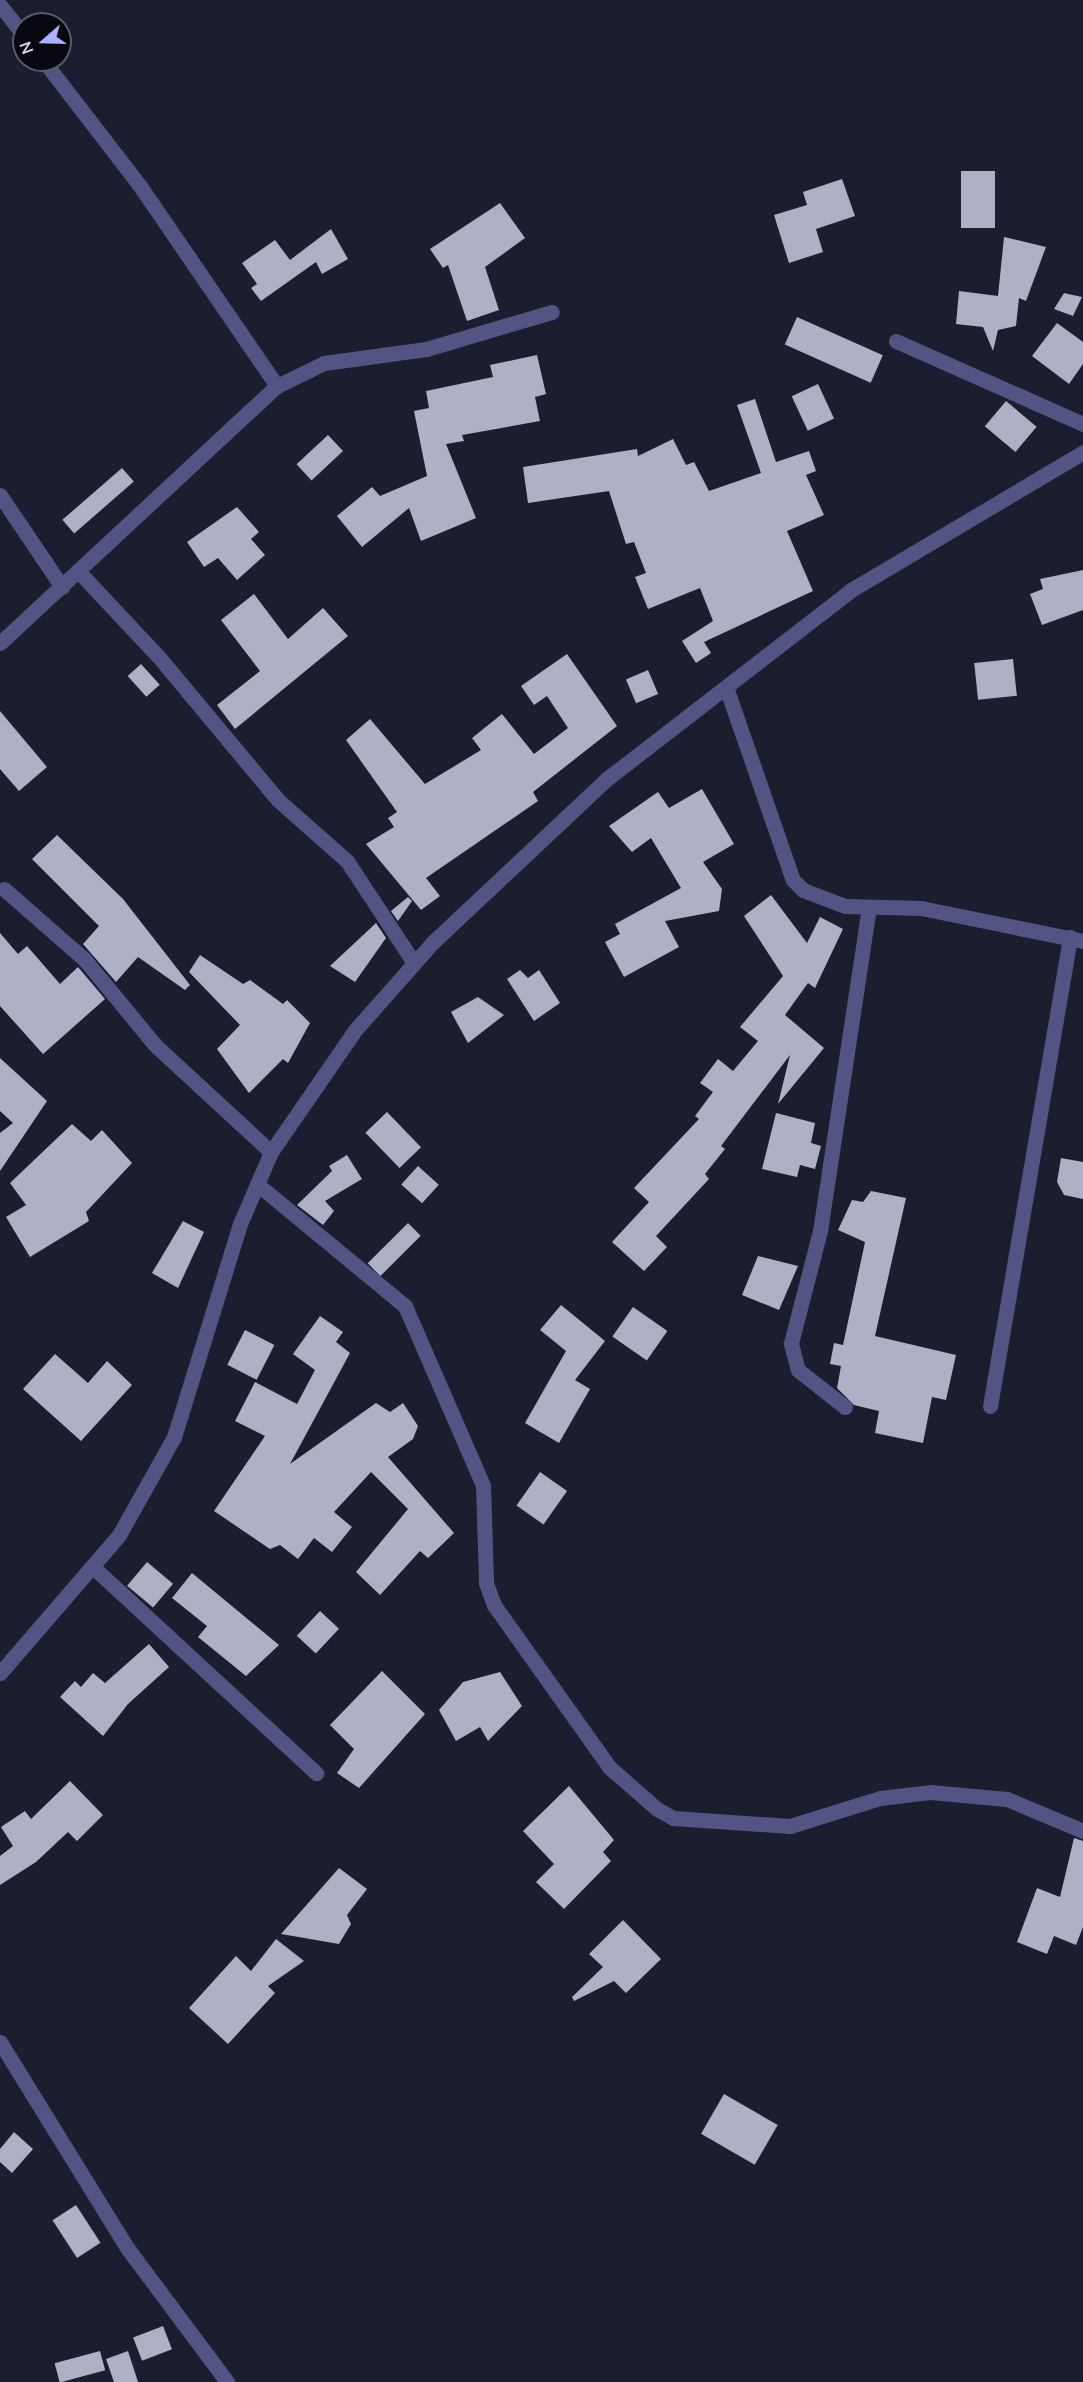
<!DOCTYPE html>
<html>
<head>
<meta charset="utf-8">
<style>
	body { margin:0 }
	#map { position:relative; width:1083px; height:2382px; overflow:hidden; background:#1c1e2f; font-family:"Nunito Sans",sans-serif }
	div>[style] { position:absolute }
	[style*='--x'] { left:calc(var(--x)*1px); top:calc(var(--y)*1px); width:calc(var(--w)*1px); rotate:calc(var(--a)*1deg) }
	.building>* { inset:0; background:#adb0c7; transform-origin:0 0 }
	.street>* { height:15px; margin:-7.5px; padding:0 7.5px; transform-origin:7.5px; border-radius:7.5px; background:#525583 }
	span { translate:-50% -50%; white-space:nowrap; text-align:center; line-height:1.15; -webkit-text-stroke:6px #080910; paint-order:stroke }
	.north { position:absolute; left:12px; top:12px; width:60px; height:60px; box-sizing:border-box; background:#080910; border:2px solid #5a5c65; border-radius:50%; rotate:250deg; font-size:16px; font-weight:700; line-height:24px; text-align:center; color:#d6d8e4 }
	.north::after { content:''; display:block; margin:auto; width:21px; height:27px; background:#a9b0fc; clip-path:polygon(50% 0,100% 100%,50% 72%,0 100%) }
</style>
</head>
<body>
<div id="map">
	<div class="building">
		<div style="left:961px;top:171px;width:34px;height:57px"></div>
		<div style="clip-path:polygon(842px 179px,855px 216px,816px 229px,823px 252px,789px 263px,774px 215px,807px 205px,803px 192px)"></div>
		<div style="clip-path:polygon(500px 203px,525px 238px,485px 267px,499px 310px,467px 321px,448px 265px,443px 268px,430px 249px)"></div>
		<div style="clip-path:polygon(331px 229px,348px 259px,322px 274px,316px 262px,261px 301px,251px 288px,257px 284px,242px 263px,275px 240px,290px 260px)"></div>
		<div style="clip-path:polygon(1004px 237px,1046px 247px,1026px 301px,1019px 298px,1016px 326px,998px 330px,993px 351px,983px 327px,956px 324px,959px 291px,998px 296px)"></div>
		<div style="clip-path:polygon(1064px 293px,1082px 297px,1073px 316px,1054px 309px)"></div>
		<div style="left:797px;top:317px;width:94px;height:30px;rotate:24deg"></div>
		<div style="clip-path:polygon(1057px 323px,1083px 342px,1083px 364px,1069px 384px,1032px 356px)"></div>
		<div style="clip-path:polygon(537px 355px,546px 394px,535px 397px,540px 421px,462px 435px,464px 441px,446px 444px,476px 518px,421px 541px,409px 508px,362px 547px,337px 516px,372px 487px,380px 496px,427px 476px,414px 411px,429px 408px,426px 391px,493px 377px,490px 365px)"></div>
		<div style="left:818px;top:384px;width:38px;height:29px;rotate:65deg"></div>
		<div style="clip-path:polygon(755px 399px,776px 462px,809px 451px,816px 471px,806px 475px,824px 515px,787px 531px,813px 591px,704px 642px,711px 653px,696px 663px,682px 641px,713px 621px,700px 588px,648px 609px,635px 577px,646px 573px,634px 542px,626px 544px,609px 491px,528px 503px,523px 467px,637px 449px,638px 456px,673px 439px,686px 465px,694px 462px,709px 491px,761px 473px,737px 405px)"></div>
		<div style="left:1006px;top:401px;width:40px;height:33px;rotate:40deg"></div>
		<div style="left:328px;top:435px;width:22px;height:43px;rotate:47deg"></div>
		<div style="left:122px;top:468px;width:18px;height:79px;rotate:49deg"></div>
		<div style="clip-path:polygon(237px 507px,259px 532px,251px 539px,265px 555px,237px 580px,218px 558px,204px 567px,187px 542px)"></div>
		<div style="clip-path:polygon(1083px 570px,1083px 610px,1042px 625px,1030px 594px,1043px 589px,1040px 579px)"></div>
		<div style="clip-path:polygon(254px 594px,288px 639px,323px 608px,348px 636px,235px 729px,217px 705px,260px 671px,221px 620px)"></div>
		<div style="clip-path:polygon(567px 654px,617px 726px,533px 792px,538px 801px,426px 878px,440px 896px,421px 910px,366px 844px,394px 827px,388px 818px,397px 812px,346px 740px,370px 719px,425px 784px,481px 750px,472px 738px,502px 714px,534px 754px,568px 728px,547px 696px,534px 705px,521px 686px)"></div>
		<div style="left:1013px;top:659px;width:37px;height:39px;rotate:84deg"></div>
		<div style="left:141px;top:664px;width:28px;height:18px;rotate:48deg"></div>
		<div style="left:648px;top:670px;width:26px;height:24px;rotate:67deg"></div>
		<div style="clip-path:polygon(0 711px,47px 767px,19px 791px,0 769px)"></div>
		<div style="clip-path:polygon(702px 789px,734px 844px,703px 862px,722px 889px,719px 911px,665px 921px,679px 947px,624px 977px,605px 942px,620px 934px,615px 924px,681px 888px,651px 838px,632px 852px,609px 826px,658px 792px,669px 808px)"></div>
		<div style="clip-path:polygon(57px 835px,123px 899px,190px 985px,185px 990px,138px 957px,116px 982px,83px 944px,99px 926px,32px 859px)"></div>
		<div style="clip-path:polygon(771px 895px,807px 943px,820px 917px,843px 929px,815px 988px,808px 983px,785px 1015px,824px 1048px,778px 1104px,790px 1055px,721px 1146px,725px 1149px,705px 1174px,709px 1179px,656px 1236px,667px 1247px,644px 1271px,612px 1242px,649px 1202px,634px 1188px,699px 1119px,695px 1116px,713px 1092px,700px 1083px,718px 1059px,733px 1071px,758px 1041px,740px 1027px,783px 976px,744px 916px)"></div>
		<div style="clip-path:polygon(408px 897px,412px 901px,398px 921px,391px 911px)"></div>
		<div style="clip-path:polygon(376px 923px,386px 938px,355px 982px,330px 966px)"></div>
		<div style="clip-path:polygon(0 933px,18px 954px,27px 946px,60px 984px,78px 967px,105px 999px,43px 1054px,0 1006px)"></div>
		<div style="clip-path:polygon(200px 955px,243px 984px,250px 980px,283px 1004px,287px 1000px,310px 1023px,288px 1063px,283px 1059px,249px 1093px,217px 1049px,240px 1025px,189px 972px)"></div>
		<div style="clip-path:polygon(520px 970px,528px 978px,539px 970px,560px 1003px,534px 1021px,507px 979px)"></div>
		<div style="clip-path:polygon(478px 997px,504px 1015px,468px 1043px,451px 1012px)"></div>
		<div style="clip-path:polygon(0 1058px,47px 1101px,0 1171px,0 1133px,13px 1123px,0 1111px)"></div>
		<div style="left:387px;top:1112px;width:49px;height:30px;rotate:46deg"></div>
		<div style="clip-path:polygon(776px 1113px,815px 1123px,811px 1143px,821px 1146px,815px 1169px,800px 1165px,797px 1177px,762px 1169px)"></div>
		<div style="clip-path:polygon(72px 1124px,91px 1141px,102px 1130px,132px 1163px,86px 1212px,89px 1221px,30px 1257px,6px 1217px,26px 1205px,10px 1183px)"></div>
		<div style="clip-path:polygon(347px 1155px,362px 1179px,325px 1201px,334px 1211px,323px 1225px,297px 1205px,332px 1171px,329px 1166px)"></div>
		<div style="clip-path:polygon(1061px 1158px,1083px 1162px,1083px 1199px,1064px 1195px,1057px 1182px)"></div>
		<div style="left:418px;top:1166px;width:28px;height:25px;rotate:42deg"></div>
		<div style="clip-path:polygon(871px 1191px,906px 1198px,875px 1336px,956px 1355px,946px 1400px,932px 1397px,923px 1443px,875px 1433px,879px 1411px,854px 1405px,837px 1388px,841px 1366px,830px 1364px,834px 1343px,843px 1345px,865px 1242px,838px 1230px,852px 1200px,863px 1202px)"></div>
		<div style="clip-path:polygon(183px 1221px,204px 1232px,178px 1288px,152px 1273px)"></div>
		<div style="left:408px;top:1223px;width:18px;height:57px;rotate:45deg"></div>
		<div style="clip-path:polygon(758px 1256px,798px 1266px,779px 1310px,742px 1295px)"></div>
		<div style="clip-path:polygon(561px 1305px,605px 1341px,575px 1380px,590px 1389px,559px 1443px,525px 1423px,566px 1351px,540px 1330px)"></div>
		<div style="left:633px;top:1307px;width:42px;height:36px;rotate:35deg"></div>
		<div style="clip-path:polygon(320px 1316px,343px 1332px,336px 1342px,350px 1353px,290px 1464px,376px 1403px,390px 1412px,403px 1403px,418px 1426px,413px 1439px,388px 1457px,454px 1533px,428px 1558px,420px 1551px,380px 1595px,356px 1572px,408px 1509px,371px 1472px,334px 1512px,352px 1527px,332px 1552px,314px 1538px,298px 1559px,280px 1545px,270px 1549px,214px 1511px,265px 1436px,235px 1421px,255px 1382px,297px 1404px,315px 1370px,293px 1354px)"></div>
		<div style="left:245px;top:1330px;width:33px;height:39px;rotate:27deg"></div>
		<div style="clip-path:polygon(55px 1354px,88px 1383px,107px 1361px,132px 1385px,81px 1441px,23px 1389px)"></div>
		<div style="left:540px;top:1472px;width:33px;height:41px;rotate:35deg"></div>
		<div style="left:147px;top:1562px;width:34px;height:31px;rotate:40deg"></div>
		<div style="clip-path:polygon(192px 1573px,279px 1645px,246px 1676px,198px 1637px,207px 1626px,172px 1598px)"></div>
		<div style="left:320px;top:1611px;width:26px;height:34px;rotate:43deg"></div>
		<div style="clip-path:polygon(149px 1644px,169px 1667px,128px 1704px,103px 1736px,60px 1697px,75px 1681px,81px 1687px,93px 1673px,105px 1683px)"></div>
		<div style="clip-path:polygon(382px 1671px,425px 1714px,359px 1788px,337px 1773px,354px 1749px,330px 1725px)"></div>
		<div style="clip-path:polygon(500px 1672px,522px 1706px,488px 1741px,480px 1727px,456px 1741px,439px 1710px,463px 1682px)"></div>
		<div style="clip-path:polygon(70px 1781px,103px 1815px,77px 1841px,68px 1832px,36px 1862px,0 1885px,0 1856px,13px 1846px,1px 1827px,25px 1811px,31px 1819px)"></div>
		<div style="clip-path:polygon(569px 1786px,614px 1840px,603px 1852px,611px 1861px,564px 1909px,536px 1882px,554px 1864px,523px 1831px)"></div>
		<div style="clip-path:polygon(1074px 1838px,1083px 1841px,1083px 1927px,1076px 1945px,1054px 1936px,1047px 1954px,1017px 1942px,1037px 1888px,1060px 1897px)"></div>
		<div style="clip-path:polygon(339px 1868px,367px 1889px,347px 1915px,351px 1924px,339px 1944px,281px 1934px)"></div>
		<div style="clip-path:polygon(623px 1920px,661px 1959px,626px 1993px,614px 1981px,574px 2001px,572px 1997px,603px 1967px,589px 1954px)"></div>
		<div style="clip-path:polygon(276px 1939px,304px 1961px,268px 1986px,275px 1993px,228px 2044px,189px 2008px,236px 1956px,251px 1971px)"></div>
		<div style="left:724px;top:2094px;width:62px;height:46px;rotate:30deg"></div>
		<div style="clip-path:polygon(14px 2132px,33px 2149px,12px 2173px,0 2162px,0 2149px)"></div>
		<div style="left:76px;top:2205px;width:45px;height:28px;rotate:57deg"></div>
		<div style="left:163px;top:2326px;width:25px;height:32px;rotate:69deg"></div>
		<div style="left:100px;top:2351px;width:20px;height:47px;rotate:75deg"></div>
		<div style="clip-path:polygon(128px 2351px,138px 2382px,114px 2382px,106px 2359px)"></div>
	</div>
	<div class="street">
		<div style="--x:0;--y:5;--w:39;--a:52"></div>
		<div style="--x:43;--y:60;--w:159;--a:52.4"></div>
		<div style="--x:140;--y:186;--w:242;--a:55.6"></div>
		<div style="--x:896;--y:341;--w:205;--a:23.9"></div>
		<div style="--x:0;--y:495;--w:111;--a:56"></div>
		<div style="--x:79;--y:572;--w:115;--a:46.8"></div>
		<div style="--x:158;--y:656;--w:187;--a:50.2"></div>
		<div style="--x:278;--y:800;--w:92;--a:41.5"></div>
		<div style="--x:347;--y:861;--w:122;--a:56.7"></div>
		<div style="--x:0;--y:643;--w:378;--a:-42.9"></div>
		<div style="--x:277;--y:386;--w:52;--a:-26.1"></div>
		<div style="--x:324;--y:363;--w:103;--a:-7.8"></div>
		<div style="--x:426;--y:349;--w:131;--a:-16.4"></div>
		<div style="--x:726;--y:687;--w:204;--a:70.9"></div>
		<div style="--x:793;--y:880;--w:14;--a:45"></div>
		<div style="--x:803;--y:890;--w:45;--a:20.9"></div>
		<div style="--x:845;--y:906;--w:76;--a:1.5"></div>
		<div style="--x:921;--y:908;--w:165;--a:11.5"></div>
		<div style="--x:4;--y:889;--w:108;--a:41.2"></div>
		<div style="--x:85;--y:960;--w:110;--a:50.5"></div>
		<div style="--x:155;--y:1045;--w:158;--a:42.7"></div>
		<div style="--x:257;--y:1184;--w:192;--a:39.5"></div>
		<div style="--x:405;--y:1306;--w:195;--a:66.5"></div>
		<div style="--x:483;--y:1485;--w:98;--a:88.2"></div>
		<div style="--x:486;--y:1583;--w:23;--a:70"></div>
		<div style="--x:494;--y:1605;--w:199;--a:54.6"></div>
		<div style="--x:609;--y:1767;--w:64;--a:41.2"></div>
		<div style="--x:657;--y:1809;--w:18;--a:29"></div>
		<div style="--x:673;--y:1818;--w:117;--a:3.9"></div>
		<div style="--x:790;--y:1826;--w:94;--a:-17.3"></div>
		<div style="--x:880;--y:1798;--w:50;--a:-6.8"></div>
		<div style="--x:930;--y:1792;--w:77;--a:5.2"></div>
		<div style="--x:1007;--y:1799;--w:82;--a:22.8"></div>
		<div style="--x:990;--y:1406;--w:476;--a:-80.3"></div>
		<div style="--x:845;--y:1407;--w:60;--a:-141.8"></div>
		<div style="--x:798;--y:1370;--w:28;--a:-105"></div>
		<div style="--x:791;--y:1343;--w:116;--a:-75.5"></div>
		<div style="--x:820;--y:1231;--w:328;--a:-81.4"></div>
		<div style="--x:93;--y:1567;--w:304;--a:42.7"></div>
		<div style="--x:0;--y:1673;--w:182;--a:-49.2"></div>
		<div style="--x:119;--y:1535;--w:112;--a:-60.7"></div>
		<div style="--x:174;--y:1437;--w:223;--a:-72.8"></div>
		<div style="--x:240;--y:1224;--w:78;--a:-66.7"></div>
		<div style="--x:271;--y:1152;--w:150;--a:-55.4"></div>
		<div style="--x:356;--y:1029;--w:115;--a:-48.5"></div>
		<div style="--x:432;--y:943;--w:241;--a:-43.2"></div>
		<div style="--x:608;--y:778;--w:307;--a:-37.7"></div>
		<div style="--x:851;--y:590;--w:270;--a:-30.7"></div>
		<div style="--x:0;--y:2042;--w:243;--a:58.3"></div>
		<div style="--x:128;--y:2249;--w:166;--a:53.3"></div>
	</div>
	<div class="north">N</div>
</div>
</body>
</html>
